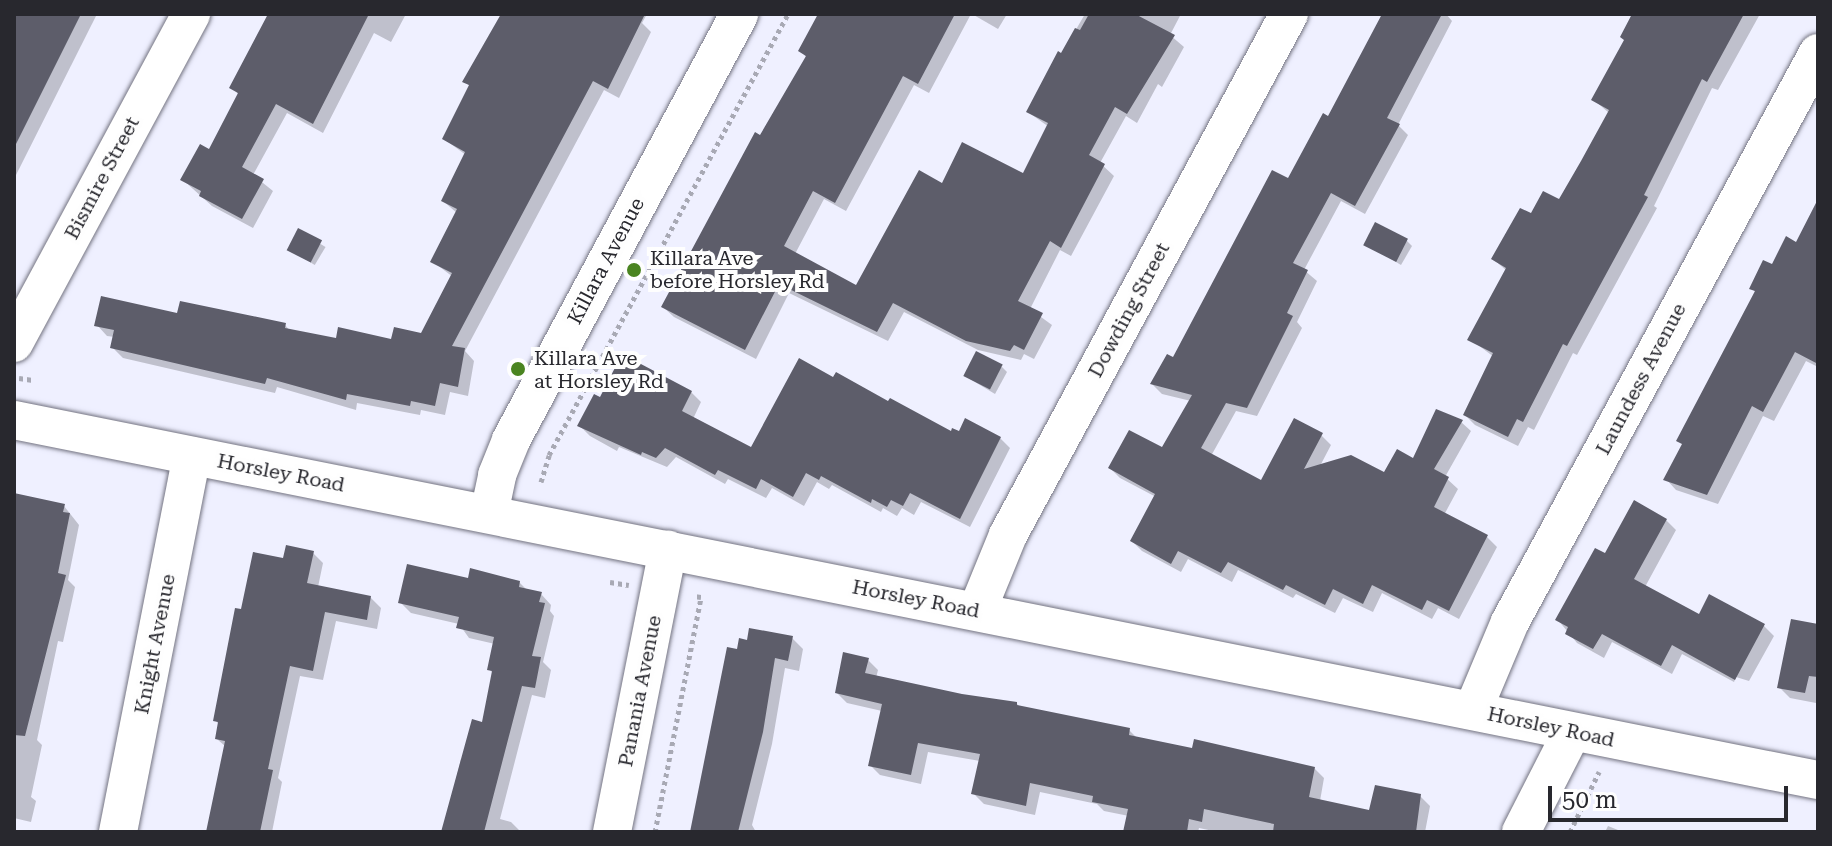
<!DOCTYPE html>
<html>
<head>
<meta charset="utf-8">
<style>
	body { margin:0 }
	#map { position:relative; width:1832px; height:846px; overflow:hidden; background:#eff0ff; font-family:"Roboto Serif",serif }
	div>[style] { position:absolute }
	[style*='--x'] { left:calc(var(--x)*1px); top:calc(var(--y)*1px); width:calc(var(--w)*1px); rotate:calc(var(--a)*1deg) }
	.shadow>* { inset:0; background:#0003; transform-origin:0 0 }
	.building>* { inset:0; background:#5d5d6a; transform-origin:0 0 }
	.path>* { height:5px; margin-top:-2.5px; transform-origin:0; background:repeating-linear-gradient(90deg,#a8a9b4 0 4px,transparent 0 8px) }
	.roads { filter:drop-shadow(0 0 2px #737381) drop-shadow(0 0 2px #737381) }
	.street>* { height:38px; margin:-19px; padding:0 19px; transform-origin:19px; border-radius:19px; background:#fff }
	.dots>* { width:22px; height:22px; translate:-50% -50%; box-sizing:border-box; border:4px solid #fefefe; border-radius:50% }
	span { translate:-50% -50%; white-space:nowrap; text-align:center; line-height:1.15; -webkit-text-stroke:8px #fefefe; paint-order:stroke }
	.street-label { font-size:20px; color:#28282e }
	.poi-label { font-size:20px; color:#28282e }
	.left { translate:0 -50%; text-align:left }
	.frame { position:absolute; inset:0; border:16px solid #28282e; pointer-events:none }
	.scale { position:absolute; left:1548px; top:786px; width:240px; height:36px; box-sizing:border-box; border:4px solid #28282e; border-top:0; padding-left:10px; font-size:24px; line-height:28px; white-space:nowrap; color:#28282e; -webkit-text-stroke:6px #fefefe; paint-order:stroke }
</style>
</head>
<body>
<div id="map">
	<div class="shadow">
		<div style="clip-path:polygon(14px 14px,97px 14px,14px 179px)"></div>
		<div style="clip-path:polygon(271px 14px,406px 14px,391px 42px,374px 33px,323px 133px,287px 113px,253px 175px,273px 191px,253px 228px,212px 206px,183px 180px,210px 151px,239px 95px,232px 87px)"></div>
		<div style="clip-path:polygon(503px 14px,647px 14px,642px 23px,651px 32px,619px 98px,604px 90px,465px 351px,474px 361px,468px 396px,450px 392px,445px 415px,421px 410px,420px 415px,357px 403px,356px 410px,277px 387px,275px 393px,123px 358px,112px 347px,115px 337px,107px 336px,97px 325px,178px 315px,285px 325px,291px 332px,337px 341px,393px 342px,422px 335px,453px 277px,432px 261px,457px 213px,443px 201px,466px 155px,444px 139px,471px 87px,465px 81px)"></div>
		<div style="clip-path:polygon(821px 14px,971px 14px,929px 93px,914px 85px,846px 211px,824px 199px,795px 254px,857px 288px,943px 186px,1024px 176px,1049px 127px,1028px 112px,1085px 14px,1181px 14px,1170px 35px,1184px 47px,1162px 87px,1158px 84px,1137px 123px,1126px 116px,1100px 163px,1114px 176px,1071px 256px,1060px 250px,1030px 309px,1052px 325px,1034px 359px,1024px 354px,1021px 360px,978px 350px,904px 312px,888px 341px,789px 293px,756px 359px,674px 317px,663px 307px,807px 58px,801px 51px)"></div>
		<div style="clip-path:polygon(972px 14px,1007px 14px,998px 29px)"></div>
		<div style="clip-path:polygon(1384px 14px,1446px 14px,1452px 21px,1398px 125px,1408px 135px,1365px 214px,1341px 201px,1304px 270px,1317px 281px,1297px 322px,1302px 328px,1257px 416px,1236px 411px,1211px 456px,1262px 483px,1321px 435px,1331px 445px,1320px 466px,1385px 474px,1414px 460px,1461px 422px,1471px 431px,1445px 477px,1458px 489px,1444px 515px,1487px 537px,1497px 547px,1459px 619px,1438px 608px,1432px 619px,1382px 593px,1373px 612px,1343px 598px,1335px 613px,1296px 594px,1293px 598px,1238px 570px,1232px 582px,1188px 559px,1181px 572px,1142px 551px,1132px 541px,1156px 497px,1120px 478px,1110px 468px,1163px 450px,1191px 401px,1162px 394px,1152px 384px,1174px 360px,1329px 119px)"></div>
		<div style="clip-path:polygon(1640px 14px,1760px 14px,1718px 90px,1712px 88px,1654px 206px,1657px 208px,1577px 355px,1573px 353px,1534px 430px,1528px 427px,1518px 446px,1475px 425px,1465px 415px,1494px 357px,1470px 339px,1507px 271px,1493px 259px,1531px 216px,1560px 201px,1609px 113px,1594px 100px)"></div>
		<div style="clip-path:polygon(1818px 203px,1818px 367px,1806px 361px,1774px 421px,1763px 416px,1718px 504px,1676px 490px,1666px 479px,1756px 293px,1752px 288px,1797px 244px)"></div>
		<div style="left:299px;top:231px;width:31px;height:21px;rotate:31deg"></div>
		<div style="clip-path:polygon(1407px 241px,1412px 246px,1401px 265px,1366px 244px)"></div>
		<div style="clip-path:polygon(1002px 367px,1007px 372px,995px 394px,965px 376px)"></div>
		<div style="clip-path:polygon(834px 379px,951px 433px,1000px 438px,1010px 448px,970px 527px,921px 502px,914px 515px,902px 508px,897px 516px,883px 508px,881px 512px,832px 485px,829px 489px,817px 482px,804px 506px,772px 488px,766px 498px,728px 479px,725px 484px,676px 457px,667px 467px,619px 447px,617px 451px,590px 436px,580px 426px,601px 400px,691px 392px,701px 402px,693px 419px,752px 450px)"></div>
		<div style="clip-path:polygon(14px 495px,64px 506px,79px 525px,68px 580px,75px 587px,63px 642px,58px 641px,37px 740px,42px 745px,31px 797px,36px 801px,31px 822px,14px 818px)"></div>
		<div style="clip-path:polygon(1666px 520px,1676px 530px,1645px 587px,1699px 617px,1764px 626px,1774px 636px,1749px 681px,1736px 677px,1734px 682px,1682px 654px,1672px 674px,1612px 642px,1604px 658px,1577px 643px,1558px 620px,1606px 556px)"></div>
		<div style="clip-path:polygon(313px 553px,323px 563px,318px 587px,370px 597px,381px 608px,377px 629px,336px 621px,323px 680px,300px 676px,278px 778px,282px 782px,272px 832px,208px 832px,226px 747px,217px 739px,220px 725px,215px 720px,242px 612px,285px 560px)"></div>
		<div style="clip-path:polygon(469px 581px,519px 582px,528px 591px,541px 594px,551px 605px,550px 611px,554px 616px,543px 662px,551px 670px,545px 698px,532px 695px,500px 819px,511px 822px,521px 832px,443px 832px,461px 759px,464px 760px,483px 724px,494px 674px,489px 669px,495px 644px,469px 638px,459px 624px,411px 613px,400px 602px)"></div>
		<div style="clip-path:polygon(1818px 627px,1816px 703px,1790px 698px,1779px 687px)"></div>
		<div style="clip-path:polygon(792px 638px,803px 649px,799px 671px,785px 668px,772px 744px,752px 825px,756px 832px,692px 832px,739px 652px)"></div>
		<div style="clip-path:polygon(868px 660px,878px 670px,876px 678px,961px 696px,1017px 704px,1021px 708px,1129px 730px,1138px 739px,1194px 751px,1314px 768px,1324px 778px,1320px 801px,1370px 813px,1420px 796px,1430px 806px,1425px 832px,1218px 832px,1199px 828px,1198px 832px,1135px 832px,1129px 816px,1104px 811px,1097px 804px,1040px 792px,1035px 815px,984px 804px,974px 794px,980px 761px,928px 752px,921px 784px,880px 775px,870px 765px,882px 711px,847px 703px,837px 693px)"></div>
		<div style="clip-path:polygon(1608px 826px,1623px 832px,1605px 832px)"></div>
	</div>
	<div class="building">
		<div style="clip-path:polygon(14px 14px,81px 14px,14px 148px)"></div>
		<div style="clip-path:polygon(268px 14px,369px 14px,313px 124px,276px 104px,242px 167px,264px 179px,242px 219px,199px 196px,201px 191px,180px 180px,200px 144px,209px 149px,238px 93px,229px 88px)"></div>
		<div style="clip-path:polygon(501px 14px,645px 14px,608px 89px,593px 81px,452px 346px,465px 348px,458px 387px,440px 383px,435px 406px,411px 401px,410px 406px,347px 394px,346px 400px,267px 378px,265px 384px,110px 348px,114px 330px,94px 326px,101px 296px,177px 313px,180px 301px,286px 323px,285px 328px,336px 338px,338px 327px,391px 339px,394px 327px,421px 333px,452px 273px,430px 262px,457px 209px,441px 201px,465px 152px,442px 139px,469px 85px,462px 82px)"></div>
		<div style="clip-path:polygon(818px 14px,955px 14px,918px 84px,903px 76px,835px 203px,813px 191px,784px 246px,856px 285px,919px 170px,942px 183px,962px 142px,1023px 173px,1048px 123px,1026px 112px,1058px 51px,1061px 53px,1075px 28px,1080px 30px,1089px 14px,1135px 14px,1175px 35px,1127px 114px,1115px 107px,1089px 155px,1105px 164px,1061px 248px,1050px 241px,1018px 301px,1043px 313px,1024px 350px,1014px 345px,1010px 351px,966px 341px,893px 303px,877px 332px,779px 284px,745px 350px,661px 307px,755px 132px,760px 135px,806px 56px,798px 51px)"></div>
		<div style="clip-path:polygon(1382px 14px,1442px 14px,1387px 118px,1400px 124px,1355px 206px,1331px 193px,1293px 263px,1308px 270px,1287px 313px,1293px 316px,1247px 408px,1226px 403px,1201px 448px,1261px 480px,1294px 418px,1323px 433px,1304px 469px,1351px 455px,1384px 472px,1397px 449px,1413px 458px,1436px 409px,1463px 420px,1434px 469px,1449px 477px,1434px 507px,1488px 535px,1449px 611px,1427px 600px,1422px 610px,1372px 585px,1363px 604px,1333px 589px,1325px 605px,1286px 585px,1283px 590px,1228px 562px,1221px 573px,1178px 551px,1171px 564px,1130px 541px,1155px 494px,1108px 468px,1129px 430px,1162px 447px,1192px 395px,1150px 384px,1167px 354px,1173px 357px,1272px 170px,1288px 178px,1323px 113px,1328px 116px)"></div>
		<div style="clip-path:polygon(1632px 14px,1744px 14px,1707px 82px,1702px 79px,1644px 195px,1648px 197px,1567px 346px,1563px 344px,1523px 422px,1517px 419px,1508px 437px,1463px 415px,1493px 353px,1467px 340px,1506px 268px,1491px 259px,1520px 208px,1531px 213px,1543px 191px,1559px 199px,1581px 161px,1609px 110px,1591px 100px,1624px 40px,1620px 37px)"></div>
		<div style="clip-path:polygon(1818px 199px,1818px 364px,1795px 352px,1763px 412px,1752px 406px,1707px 495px,1663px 480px,1682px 444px,1676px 441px,1755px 291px,1749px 289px,1763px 260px,1772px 264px,1786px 236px,1796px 242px)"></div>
		<div style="left:1375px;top:222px;width:37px;height:26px;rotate:27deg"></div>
		<div style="left:298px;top:228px;width:27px;height:25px;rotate:27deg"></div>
		<div style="left:976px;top:351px;width:30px;height:28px;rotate:27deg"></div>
		<div style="clip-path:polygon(622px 354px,692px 391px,682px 411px,751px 447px,799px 358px,833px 377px,836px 372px,888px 401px,890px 398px,951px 431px,952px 428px,959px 431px,965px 418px,1001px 437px,960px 519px,910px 493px,903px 506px,891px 500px,887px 507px,872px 499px,871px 503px,821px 476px,819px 480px,806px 473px,793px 497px,761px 479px,756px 489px,718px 470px,715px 475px,665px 448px,656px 458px,642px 452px,641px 455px,577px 426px,594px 394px,600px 397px)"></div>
		<div style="clip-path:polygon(14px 493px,65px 504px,63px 512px,70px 513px,58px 573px,66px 575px,25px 736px,14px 735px)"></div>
		<div style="clip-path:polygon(1634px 500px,1667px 519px,1634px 579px,1699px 614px,1709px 594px,1765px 624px,1735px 680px,1672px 645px,1661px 666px,1602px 634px,1593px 649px,1565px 634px,1568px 627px,1555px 620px,1595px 548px,1605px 553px)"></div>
		<div style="clip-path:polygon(286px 545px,314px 551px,307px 583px,371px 596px,367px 620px,325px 612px,313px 671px,290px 666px,268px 769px,273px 770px,260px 832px,206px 832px,225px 741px,215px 739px,218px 722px,213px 721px,235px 608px,241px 609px,253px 552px,283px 558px)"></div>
		<div style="clip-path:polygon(407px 564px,468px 578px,470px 568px,520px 581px,519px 587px,542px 592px,539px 602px,545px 603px,532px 656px,541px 657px,535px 688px,522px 686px,484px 832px,441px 832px,472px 719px,482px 722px,492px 671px,487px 670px,494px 637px,456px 628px,459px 617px,398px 603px)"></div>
		<div style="clip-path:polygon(1791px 619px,1818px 624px,1818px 677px,1809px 676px,1805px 693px,1777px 688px)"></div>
		<div style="clip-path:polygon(749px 628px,793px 636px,788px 661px,775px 658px,763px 732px,738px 832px,690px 832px,727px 647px,737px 649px,739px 638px,747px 640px)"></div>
		<div style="clip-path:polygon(843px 652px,869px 658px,865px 673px,962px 694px,1017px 702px,1017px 705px,1130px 728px,1129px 735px,1192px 748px,1194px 739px,1315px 767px,1309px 797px,1369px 810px,1375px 785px,1421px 794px,1416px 832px,1273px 832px,1274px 824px,1204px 809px,1202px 822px,1189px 819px,1187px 832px,1123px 832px,1128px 809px,1092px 802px,1093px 796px,1030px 783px,1026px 806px,971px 794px,980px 754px,918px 743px,911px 775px,868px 766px,882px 704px,835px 693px)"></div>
	</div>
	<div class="path">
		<div style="--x:19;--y:378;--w:14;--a:8"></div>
		<div style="--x:541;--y:482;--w:28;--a:-73"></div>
		<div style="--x:549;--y:455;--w:502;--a:-61.54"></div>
		<div style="--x:610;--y:582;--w:19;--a:9"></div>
		<div style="--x:655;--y:832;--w:239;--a:-78.9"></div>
		<div style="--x:701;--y:597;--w:7;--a:-172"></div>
		<div style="--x:1570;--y:832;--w:67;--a:-64.2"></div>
	</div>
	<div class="roads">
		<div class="street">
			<div style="--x:14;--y:343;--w:374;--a:-61.7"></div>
			<div style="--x:14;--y:420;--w:1840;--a:11.29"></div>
			<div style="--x:489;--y:514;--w:40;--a:-78"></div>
			<div style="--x:497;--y:475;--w:38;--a:-68"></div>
			<div style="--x:511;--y:440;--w:483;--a:-61.8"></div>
			<div style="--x:977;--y:611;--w:82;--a:-67.8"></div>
			<div style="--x:1008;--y:535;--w:592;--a:-61.66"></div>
			<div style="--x:1473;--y:710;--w:95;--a:-67.2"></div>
			<div style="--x:1510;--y:622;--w:647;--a:-61.57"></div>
			<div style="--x:118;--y:832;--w:383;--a:-78.9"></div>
			<div style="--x:612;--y:832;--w:288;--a:-78.8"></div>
			<div style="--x:1521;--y:832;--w:112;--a:-63"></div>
		</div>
	</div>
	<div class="dots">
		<div style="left:634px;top:270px;background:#4a8420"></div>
		<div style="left:518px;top:369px;background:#4a8420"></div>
	</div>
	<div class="street-label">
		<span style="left:102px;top:178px;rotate:-62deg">Bismire Street</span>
		<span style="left:606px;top:261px;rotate:-62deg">Killara Avenue</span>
		<span style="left:1129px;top:310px;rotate:-62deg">Dowding Street</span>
		<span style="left:1641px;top:379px;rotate:-62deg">Laundess Avenue</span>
		<span style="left:281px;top:473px;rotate:11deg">Horsley Road</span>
		<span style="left:916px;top:599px;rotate:11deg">Horsley Road</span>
		<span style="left:155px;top:644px;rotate:-79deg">Knight Avenue</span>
		<span style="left:640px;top:691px;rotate:-79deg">Panania Avenue</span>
		<span style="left:1551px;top:727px;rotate:12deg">Horsley Road</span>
	</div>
	<div class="poi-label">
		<span class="left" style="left:650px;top:270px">Killara Ave<br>before Horsley Rd</span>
		<span class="left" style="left:534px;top:370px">Killara Ave<br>at Horsley Rd</span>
	</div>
	<div class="frame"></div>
	<div class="scale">50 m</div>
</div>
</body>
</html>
